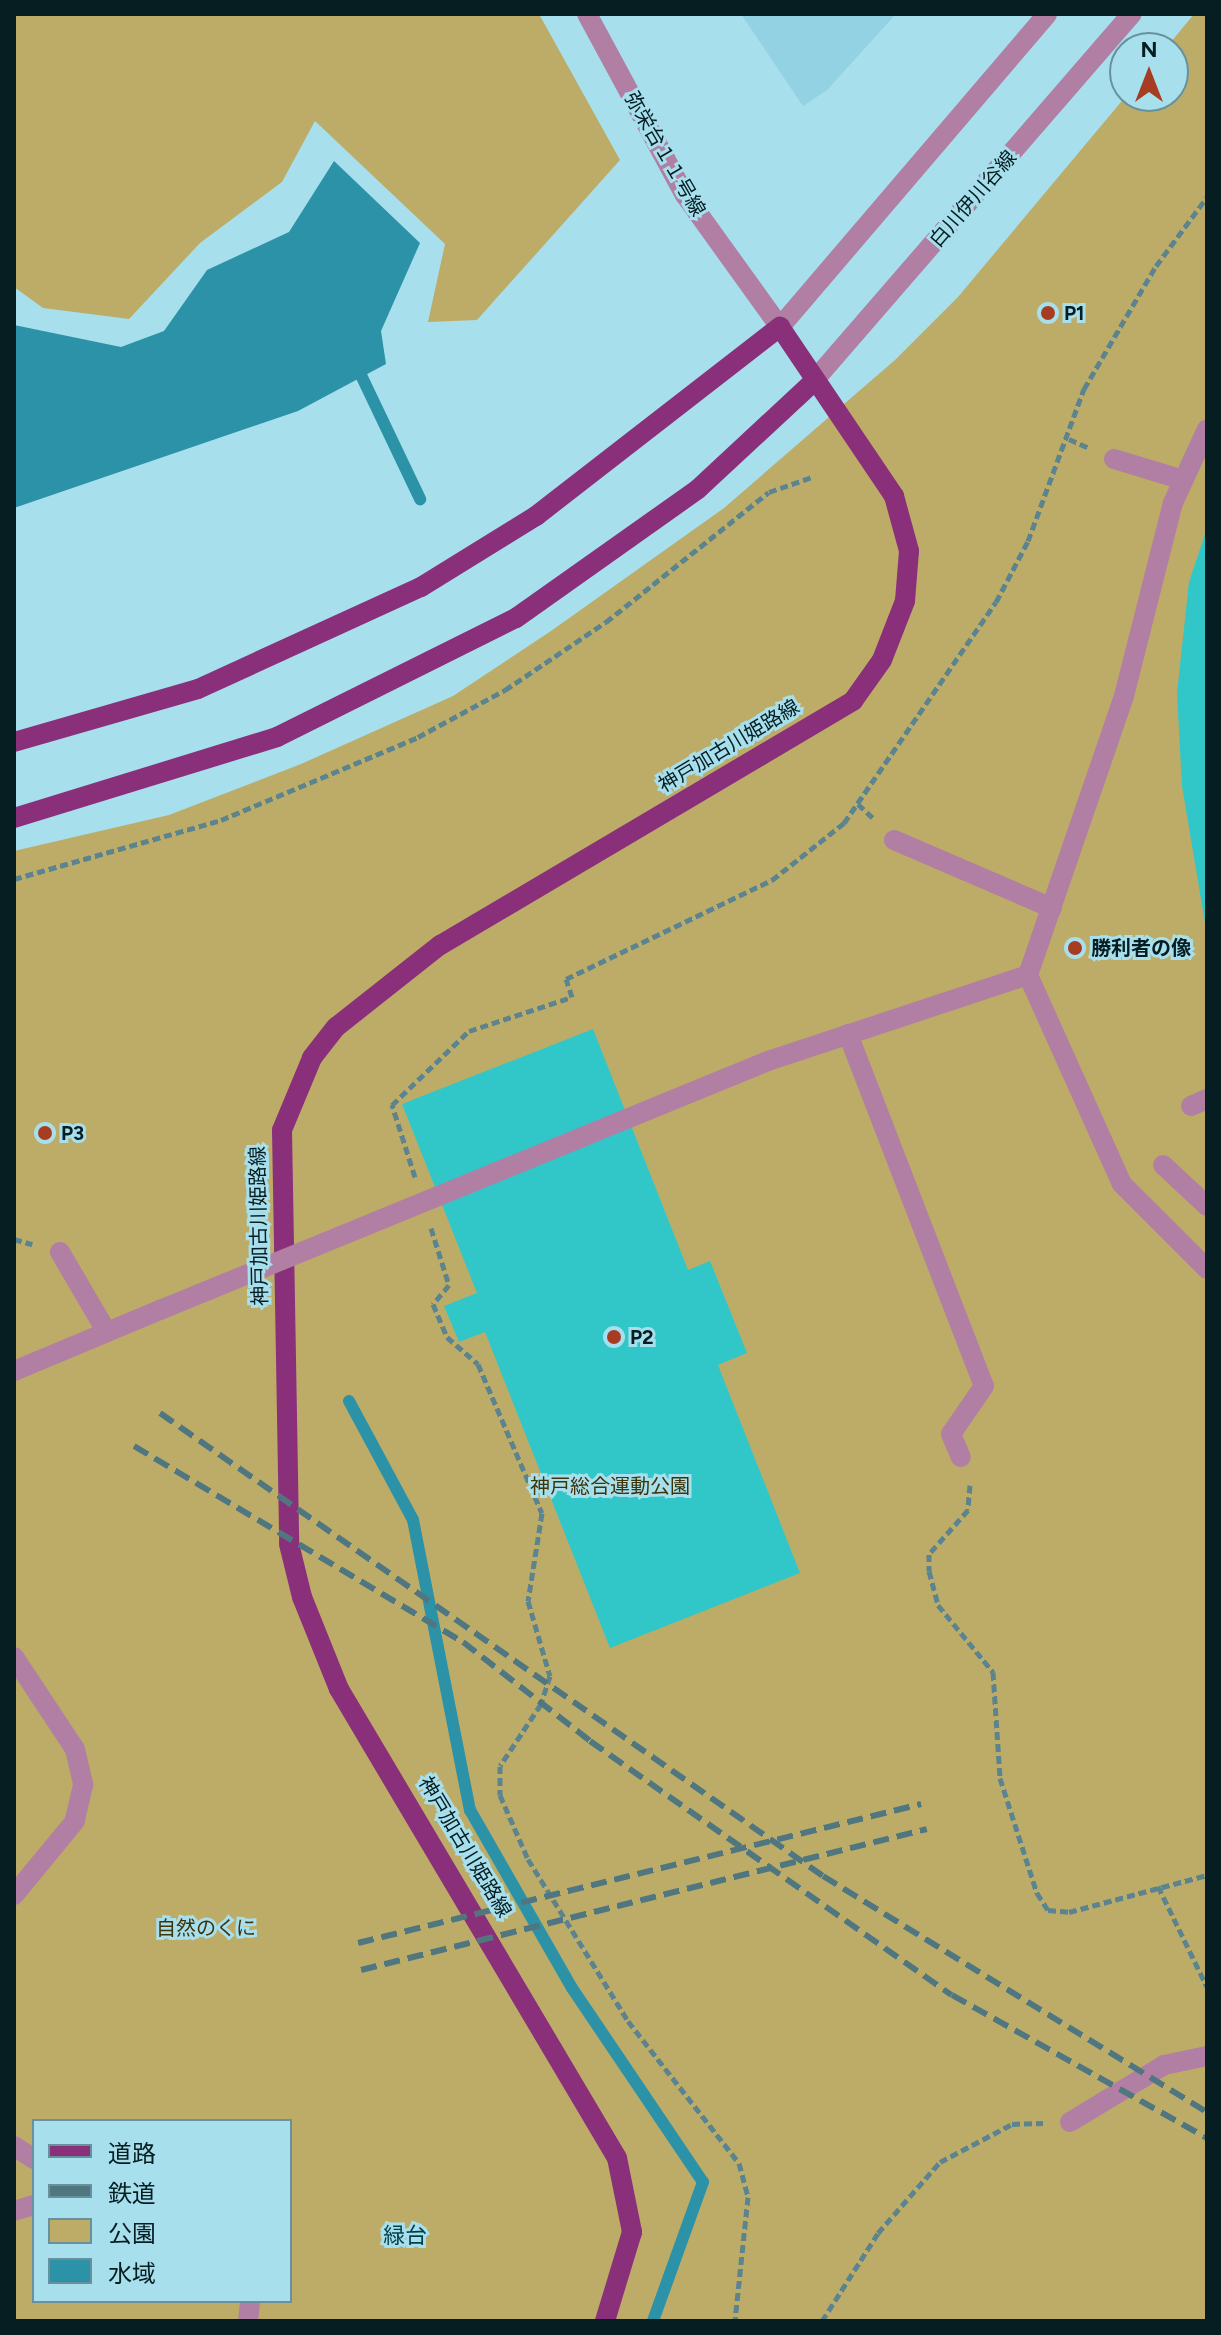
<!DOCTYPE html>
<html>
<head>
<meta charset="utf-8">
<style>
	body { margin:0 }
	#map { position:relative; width:1221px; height:2335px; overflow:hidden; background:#a7dfed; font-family:Figtree,"Noto Sans JP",sans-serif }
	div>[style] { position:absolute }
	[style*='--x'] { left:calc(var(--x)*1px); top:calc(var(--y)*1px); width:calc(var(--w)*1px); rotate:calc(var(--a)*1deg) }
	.built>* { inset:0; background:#92d2e3 }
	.green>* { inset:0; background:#bdac68 }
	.water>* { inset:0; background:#2c92a8 }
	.stream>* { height:12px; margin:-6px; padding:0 6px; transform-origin:6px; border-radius:6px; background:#2c92a8 }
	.building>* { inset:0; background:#31c7c8 }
	.path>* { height:5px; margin-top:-2.5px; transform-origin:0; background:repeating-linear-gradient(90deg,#5c848e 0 8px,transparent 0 12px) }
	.minor>* { height:20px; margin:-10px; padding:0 10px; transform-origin:10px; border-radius:10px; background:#b17ea4 }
	.major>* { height:20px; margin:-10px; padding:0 10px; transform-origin:10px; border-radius:10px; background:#8a2f7a }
	.rail>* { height:6px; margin-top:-3px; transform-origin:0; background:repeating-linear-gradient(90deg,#507780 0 16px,transparent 0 24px) }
	.minor-bridge>* { height:20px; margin:-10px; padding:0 10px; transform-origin:10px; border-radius:10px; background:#b17ea4 }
	.dots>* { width:22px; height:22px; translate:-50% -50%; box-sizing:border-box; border:4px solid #a7dfed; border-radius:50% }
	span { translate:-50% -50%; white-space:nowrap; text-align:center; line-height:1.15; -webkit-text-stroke:6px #a7dfed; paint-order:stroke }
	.street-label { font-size:20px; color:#061d22 }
	.poi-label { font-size:20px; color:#061d22; font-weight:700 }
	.left { translate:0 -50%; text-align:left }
	.park-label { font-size:20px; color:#3e3409 }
	.neighbourhood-label { font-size:22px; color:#003e4a }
	.frame { position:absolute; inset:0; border:16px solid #061d22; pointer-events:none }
	.legend { position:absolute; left:32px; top:2119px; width:260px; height:184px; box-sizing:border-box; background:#a7dfed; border:2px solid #67919c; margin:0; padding:10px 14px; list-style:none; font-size:24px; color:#061d22 }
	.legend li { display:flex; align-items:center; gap:16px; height:40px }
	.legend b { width:40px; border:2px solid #67919c }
	.north { position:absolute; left:1109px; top:32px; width:80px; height:80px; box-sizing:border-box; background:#a7dfed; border:2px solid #67919c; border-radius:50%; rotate:0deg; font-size:22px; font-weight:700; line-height:32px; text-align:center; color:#061d22 }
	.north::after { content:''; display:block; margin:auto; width:28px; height:36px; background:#a63d22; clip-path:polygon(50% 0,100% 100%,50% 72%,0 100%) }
</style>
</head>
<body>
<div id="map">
	<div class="built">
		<div style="clip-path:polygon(741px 14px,896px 14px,827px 90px,803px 106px)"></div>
	</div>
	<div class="green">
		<div style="clip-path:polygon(14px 14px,539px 14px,620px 160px,477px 320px,428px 322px,445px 244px,315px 121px,282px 182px,200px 243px,129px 319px,43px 308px,14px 287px)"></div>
		<div style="clip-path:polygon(evenodd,1194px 14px,1207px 14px,1207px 2321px,14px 2321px,14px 851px,169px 815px,301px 764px,453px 696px,551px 631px,724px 508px,895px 360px,958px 297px,1126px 96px,1173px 96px,1173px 48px,1166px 48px,1194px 14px,34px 2121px,290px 2121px,290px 2301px,34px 2301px,34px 2121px)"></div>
	</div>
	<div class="water">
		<div style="clip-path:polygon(334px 161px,420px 243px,381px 331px,386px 364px,298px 411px,14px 508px,14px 325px,121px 347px,164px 331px,207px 270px,289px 232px)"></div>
	</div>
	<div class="stream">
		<div style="--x:360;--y:373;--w:140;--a:64.5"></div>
		<div style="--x:349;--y:1401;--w:135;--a:61.7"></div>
		<div style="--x:413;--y:1520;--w:296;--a:78.9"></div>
		<div style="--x:470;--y:1810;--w:205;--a:60.2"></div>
		<div style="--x:572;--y:1988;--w:234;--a:56"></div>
		<div style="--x:703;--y:2182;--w:148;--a:109.8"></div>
	</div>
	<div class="building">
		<div style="clip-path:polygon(1207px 528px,1207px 929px,1206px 929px,1182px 786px,1177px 693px,1189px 582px)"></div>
		<div style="clip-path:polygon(593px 1029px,688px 1270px,710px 1261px,747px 1353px,718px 1365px,800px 1573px,610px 1648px,485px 1332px,459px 1342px,444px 1306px,477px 1293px,402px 1104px)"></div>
	</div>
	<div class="path">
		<div style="--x:1069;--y:439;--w:22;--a:24"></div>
		<div style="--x:858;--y:804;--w:23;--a:43"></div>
		<div style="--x:14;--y:879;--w:215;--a:-15.9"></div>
		<div style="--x:221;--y:820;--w:214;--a:-22.8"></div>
		<div style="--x:418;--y:737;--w:99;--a:-28.4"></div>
		<div style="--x:505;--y:690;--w:122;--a:-34"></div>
		<div style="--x:606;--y:622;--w:208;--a:-38.6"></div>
		<div style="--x:769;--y:492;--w:46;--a:-19.2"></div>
		<div style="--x:415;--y:1177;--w:76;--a:-107.7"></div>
		<div style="--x:392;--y:1105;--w:107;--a:-43.9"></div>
		<div style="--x:469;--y:1031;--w:108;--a:-18.3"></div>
		<div style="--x:572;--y:997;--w:19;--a:-108"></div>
		<div style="--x:566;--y:979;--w:229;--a:-25.7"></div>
		<div style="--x:772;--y:880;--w:92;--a:-38.4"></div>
		<div style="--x:844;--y:823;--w:268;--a:-55.5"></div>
		<div style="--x:996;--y:602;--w:69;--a:-62.3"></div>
		<div style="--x:1028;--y:541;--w:162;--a:-69.8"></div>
		<div style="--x:1084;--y:389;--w:143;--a:-59.7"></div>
		<div style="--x:1156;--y:266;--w:86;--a:-53.5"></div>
		<div style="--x:431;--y:1228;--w:60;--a:72.5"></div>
		<div style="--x:449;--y:1285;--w:25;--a:130"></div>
		<div style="--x:433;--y:1304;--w:36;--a:67"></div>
		<div style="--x:447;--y:1337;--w:41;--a:41.1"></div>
		<div style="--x:478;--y:1364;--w:162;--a:66.8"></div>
		<div style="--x:542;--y:1513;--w:89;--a:99"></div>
		<div style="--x:528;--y:1601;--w:78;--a:73.7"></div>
		<div style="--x:550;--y:1676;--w:29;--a:108"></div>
		<div style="--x:541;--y:1704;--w:74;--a:123.5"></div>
		<div style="--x:500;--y:1766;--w:29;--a:90"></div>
		<div style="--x:500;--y:1795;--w:70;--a:66.4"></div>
		<div style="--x:528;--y:1859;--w:190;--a:58.3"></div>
		<div style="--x:628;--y:2021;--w:180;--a:52"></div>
		<div style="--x:739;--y:2163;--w:35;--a:75"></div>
		<div style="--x:748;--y:2197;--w:125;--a:96"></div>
		<div style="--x:14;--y:1239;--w:19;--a:16"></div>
		<div style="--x:970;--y:1485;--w:25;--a:95"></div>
		<div style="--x:968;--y:1510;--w:59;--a:131.6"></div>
		<div style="--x:929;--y:1554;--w:17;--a:90"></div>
		<div style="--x:929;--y:1571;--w:35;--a:75"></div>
		<div style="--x:938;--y:1605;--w:87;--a:50.6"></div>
		<div style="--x:993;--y:1672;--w:106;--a:86.2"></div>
		<div style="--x:1000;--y:1778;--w:121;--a:72.2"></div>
		<div style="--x:1037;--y:1893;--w:20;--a:57"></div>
		<div style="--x:1048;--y:1910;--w:21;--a:5"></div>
		<div style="--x:1069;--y:1912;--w:143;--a:-15"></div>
		<div style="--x:1158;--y:1886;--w:112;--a:64.1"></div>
		<div style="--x:822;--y:2321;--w:104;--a:-57.5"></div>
		<div style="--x:878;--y:2233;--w:94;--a:-48.9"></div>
		<div style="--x:940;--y:2162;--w:81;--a:-27.8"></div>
		<div style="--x:1012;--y:2124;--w:31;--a:-2"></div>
	</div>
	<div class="minor">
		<div style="--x:587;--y:14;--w:206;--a:61.6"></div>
		<div style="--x:685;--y:195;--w:163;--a:54.3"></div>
		<div style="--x:780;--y:327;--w:411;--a:-49.5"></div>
		<div style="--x:812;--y:383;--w:488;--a:-49.1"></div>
		<div style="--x:1114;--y:459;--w:72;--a:16.9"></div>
		<div style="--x:894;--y:840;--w:172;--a:23.3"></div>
		<div style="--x:1028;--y:975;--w:295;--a:-71"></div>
		<div style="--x:1124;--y:696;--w:199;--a:-75.8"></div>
		<div style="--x:1173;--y:503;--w:81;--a:-65.3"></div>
		<div style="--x:848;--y:1034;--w:377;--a:68.9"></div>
		<div style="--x:984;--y:1386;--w:58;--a:124.5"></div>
		<div style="--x:951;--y:1434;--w:25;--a:67"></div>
		<div style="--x:768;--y:1061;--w:274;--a:-18.3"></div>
		<div style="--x:1028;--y:975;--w:229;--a:65.8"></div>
		<div style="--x:1122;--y:1184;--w:120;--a:45"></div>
		<div style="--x:1191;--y:1106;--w:17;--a:-24"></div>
		<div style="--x:1163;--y:1165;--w:60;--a:43"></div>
		<div style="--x:60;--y:1252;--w:89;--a:59.7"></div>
		<div style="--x:14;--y:1371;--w:158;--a:-22.7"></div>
		<div style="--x:14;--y:1657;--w:110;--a:56.5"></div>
		<div style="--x:75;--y:1749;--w:37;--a:77"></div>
		<div style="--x:83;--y:1785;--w:37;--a:103"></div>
		<div style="--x:75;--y:1821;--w:96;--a:129.5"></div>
		<div style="--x:1070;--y:2122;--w:110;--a:-31.2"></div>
		<div style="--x:1164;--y:2065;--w:44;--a:-11.8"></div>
		<div style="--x:14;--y:2146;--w:24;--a:33"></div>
		<div style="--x:14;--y:2211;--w:21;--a:-17"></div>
		<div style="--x:248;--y:2321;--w:20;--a:-84"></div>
	</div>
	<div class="major">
		<div style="--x:14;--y:742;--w:191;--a:-16.1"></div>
		<div style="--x:198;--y:689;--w:245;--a:-24.6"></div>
		<div style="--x:421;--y:587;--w:135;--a:-31.7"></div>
		<div style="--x:536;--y:516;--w:309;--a:-37.8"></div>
		<div style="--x:780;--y:327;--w:204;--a:56"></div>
		<div style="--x:894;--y:496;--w:57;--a:74.7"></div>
		<div style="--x:909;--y:551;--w:50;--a:94.6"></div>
		<div style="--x:905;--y:601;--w:63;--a:111.3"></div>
		<div style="--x:882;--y:660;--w:50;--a:125.3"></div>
		<div style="--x:853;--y:701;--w:480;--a:149.4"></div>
		<div style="--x:440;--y:945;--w:132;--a:141.7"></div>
		<div style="--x:336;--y:1027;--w:39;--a:128"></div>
		<div style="--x:312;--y:1058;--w:78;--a:112.6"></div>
		<div style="--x:282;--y:1130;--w:414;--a:89"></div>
		<div style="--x:289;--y:1544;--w:55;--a:76.2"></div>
		<div style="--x:302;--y:1597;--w:99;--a:68.1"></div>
		<div style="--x:339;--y:1689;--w:545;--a:59.34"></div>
		<div style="--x:617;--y:2158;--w:76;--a:78.5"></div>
		<div style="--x:632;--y:2232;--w:93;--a:106.9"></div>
		<div style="--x:14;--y:818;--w:275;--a:-17.1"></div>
		<div style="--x:277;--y:737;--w:267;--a:-26.5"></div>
		<div style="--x:516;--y:618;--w:223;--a:-35.3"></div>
		<div style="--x:698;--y:489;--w:156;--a:-42.9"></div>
	</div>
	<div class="rail">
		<div style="--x:160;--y:1413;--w:809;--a:34.93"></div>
		<div style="--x:823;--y:1876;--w:451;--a:31.6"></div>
		<div style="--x:134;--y:1446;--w:383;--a:30.8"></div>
		<div style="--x:463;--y:1642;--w:161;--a:37.9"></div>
		<div style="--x:590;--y:1741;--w:442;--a:35.1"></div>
		<div style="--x:952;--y:1995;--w:292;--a:29.3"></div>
		<div style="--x:358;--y:1943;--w:580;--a:-13.87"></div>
		<div style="--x:361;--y:1970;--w:583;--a:-13.99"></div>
	</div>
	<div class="minor-bridge">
		<div style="--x:160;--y:1310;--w:657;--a:-22.27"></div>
	</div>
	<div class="dots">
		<div style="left:1048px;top:313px;background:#a63d22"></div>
		<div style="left:1075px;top:948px;background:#a63d22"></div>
		<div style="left:45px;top:1133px;background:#a63d22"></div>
		<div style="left:614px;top:1337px;background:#a63d22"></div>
	</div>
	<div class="street-label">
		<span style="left:665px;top:154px;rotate:60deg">弥栄台１１号線</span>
		<span style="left:973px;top:199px;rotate:-49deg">白川伊川谷線</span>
		<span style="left:729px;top:746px;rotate:-31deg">神戸加古川姫路線</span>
		<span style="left:259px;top:1226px;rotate:-91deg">神戸加古川姫路線</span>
		<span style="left:465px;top:1847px;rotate:59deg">神戸加古川姫路線</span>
	</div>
	<div class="poi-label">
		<span class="left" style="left:1064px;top:313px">P1</span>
		<span class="left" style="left:1091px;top:948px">勝利者の像</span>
		<span class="left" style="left:61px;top:1133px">P3</span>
		<span class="left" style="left:630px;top:1337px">P2</span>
	</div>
	<div class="park-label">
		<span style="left:610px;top:1486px">神戸総合運動公園</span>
		<span style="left:206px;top:1928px">自然のくに</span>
	</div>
	<div class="neighbourhood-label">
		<span style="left:405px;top:2236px">緑台</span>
	</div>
	<div class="frame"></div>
	<ul class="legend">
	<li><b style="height:10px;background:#8a2f7a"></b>道路</li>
	<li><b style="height:10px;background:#507780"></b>鉄道</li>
	<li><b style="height:22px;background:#bdac68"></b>公園</li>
	<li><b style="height:22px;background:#2c92a8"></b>水域</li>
	</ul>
	<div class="north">N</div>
</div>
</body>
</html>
